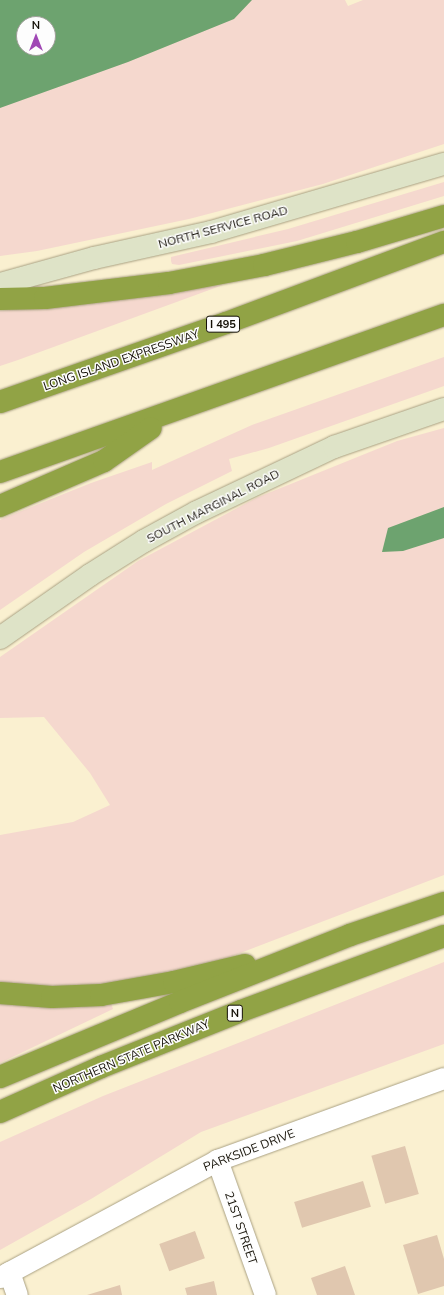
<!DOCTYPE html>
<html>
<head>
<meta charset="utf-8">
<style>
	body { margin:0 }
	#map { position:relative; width:444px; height:1295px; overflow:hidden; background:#faf0d0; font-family:Mulish,sans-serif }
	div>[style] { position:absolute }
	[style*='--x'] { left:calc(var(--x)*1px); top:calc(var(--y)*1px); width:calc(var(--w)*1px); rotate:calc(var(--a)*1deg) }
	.green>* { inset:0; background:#f5d8ce }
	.water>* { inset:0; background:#6da36f }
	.building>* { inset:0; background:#e0c7af; transform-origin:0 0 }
	.roads { filter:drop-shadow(0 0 1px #aaa183) drop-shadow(0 0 1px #aaa183) }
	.minor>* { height:21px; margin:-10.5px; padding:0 10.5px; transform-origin:10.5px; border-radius:10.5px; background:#fff }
	.secondary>* { height:22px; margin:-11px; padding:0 11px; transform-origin:11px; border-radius:11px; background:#dee3c7 }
	.motorway>* { height:22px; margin:-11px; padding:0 11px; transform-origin:11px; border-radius:11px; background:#91a345 }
	span { translate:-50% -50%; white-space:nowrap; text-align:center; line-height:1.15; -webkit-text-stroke:3px #fdfdfd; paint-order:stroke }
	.shield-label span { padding:1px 3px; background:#fdfdfd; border:1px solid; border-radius:3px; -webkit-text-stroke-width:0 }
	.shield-label { font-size:11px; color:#141006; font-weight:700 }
	.street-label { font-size:12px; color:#141006 }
	.north { position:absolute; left:16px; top:16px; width:40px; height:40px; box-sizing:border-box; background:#fdfdfd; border:1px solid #a09e9a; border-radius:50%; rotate:0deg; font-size:11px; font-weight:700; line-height:16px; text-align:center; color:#141006 }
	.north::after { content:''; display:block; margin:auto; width:14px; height:18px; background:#a048b5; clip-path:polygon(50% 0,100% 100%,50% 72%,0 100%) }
</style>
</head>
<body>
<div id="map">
	<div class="green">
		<div style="clip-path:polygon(evenodd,0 0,345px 0,348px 6px,363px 0,444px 0,444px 144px,323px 184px,189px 219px,37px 251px,0 256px,0 0,24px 24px,48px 24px,48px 48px,24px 48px,24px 24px)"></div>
		<div style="clip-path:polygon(444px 182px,444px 196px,297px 241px,179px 265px,172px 264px,171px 261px,171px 257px,175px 256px,288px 229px)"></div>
		<div style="clip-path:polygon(223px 285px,18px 360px,0 366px,0 311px)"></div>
		<div style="clip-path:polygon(444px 357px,444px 386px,269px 448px,229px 459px,232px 471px,166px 504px,84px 552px,0 610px,0 520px,4px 518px,91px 483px,152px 462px,152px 470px,252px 425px)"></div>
		<div style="clip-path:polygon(444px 428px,444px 875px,183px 975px,99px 988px,0 984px,0 835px,73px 822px,110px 805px,90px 773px,44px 717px,0 718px,0 657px,138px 561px,256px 498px,397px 441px)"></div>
		<div style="clip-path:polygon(444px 962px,444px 1044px,201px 1132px,91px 1199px,0 1250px,0 1142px,103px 1096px)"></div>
		<div style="clip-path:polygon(0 1001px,111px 1003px,113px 1009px,0 1063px)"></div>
	</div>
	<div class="water">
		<div style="clip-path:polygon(evenodd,0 0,252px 0,234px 19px,128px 62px,0 108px,0 0,24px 24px,48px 24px,48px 48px,24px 48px,24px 24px)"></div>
		<div style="clip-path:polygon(444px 507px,444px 538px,403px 551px,382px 552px,388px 528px)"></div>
	</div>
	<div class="building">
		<div style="left:405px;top:1146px;width:50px;height:35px;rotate:74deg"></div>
		<div style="left:363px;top:1181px;width:27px;height:72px;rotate:73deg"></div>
		<div style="left:195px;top:1231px;width:29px;height:38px;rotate:70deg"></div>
		<div style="clip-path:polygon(437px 1235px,444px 1259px,444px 1286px,418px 1294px,403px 1245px)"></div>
		<div style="clip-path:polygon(345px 1266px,355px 1295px,317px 1295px,311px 1278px)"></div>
		<div style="clip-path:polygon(214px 1281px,217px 1295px,187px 1295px,185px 1288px)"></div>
		<div style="clip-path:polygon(120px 1285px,122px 1295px,87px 1295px)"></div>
	</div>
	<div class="roads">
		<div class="minor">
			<div style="--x:217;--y:1160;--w:143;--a:70.4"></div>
			<div style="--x:9;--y:1272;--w:24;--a:71"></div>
			<div style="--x:0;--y:1277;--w:247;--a:-28.3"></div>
			<div style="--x:217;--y:1160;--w:241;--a:-19.9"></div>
		</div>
		<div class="secondary">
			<div style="--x:0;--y:284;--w:98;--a:-15.5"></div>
			<div style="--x:94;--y:258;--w:120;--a:-12.5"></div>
			<div style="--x:211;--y:232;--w:243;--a:-16.3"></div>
			<div style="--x:0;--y:638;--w:110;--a:-35"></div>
			<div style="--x:90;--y:575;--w:64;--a:-32.2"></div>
			<div style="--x:144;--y:541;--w:60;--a:-28.7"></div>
			<div style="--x:197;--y:512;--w:152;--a:-25.4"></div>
			<div style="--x:334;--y:447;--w:116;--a:-19.1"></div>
		</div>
		<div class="motorway">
			<div style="--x:0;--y:299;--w:45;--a:-1.3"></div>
			<div style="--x:45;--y:298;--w:125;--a:-6.9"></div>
			<div style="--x:169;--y:283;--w:97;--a:-10.7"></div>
			<div style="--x:264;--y:265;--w:96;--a:-13.9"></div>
			<div style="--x:357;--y:242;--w:91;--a:-16.6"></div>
			<div style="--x:0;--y:402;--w:239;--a:-19.3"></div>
			<div style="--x:226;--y:323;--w:233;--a:-20.4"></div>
			<div style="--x:0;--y:472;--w:471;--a:-19.5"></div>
			<div style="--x:0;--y:506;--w:113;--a:-23.4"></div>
			<div style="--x:104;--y:461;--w:57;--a:-35.1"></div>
			<div style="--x:0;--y:993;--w:52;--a:4.4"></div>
			<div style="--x:52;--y:997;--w:49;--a:-2.3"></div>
			<div style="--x:101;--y:995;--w:74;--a:-10.1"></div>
			<div style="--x:174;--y:982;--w:73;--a:-13.5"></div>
			<div style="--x:0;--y:1077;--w:195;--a:-22.6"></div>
			<div style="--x:180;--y:1002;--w:183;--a:-21.5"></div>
			<div style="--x:350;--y:935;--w:99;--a:-18.8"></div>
			<div style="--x:0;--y:1112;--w:111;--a:-24"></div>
			<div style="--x:101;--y:1067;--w:151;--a:-21.8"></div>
			<div style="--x:241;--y:1011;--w:216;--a:-20.3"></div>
		</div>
	</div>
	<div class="shield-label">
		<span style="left:223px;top:324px">I 495</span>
		<span style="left:235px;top:1013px">N</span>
	</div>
	<div class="street-label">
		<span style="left:223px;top:227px;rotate:-15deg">NORTH SERVICE ROAD</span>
		<span style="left:121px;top:360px;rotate:-19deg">LONG ISLAND EXPRESSWAY</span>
		<span style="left:213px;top:506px;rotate:-27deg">SOUTH MARGINAL ROAD</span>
		<span style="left:131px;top:1056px;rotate:-23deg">NORTHERN STATE PARKWAY</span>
		<span style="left:249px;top:1150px;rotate:-21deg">PARKSIDE DRIVE</span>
		<span style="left:241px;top:1228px;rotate:71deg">21ST STREET</span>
	</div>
	<div class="north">N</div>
</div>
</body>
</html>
